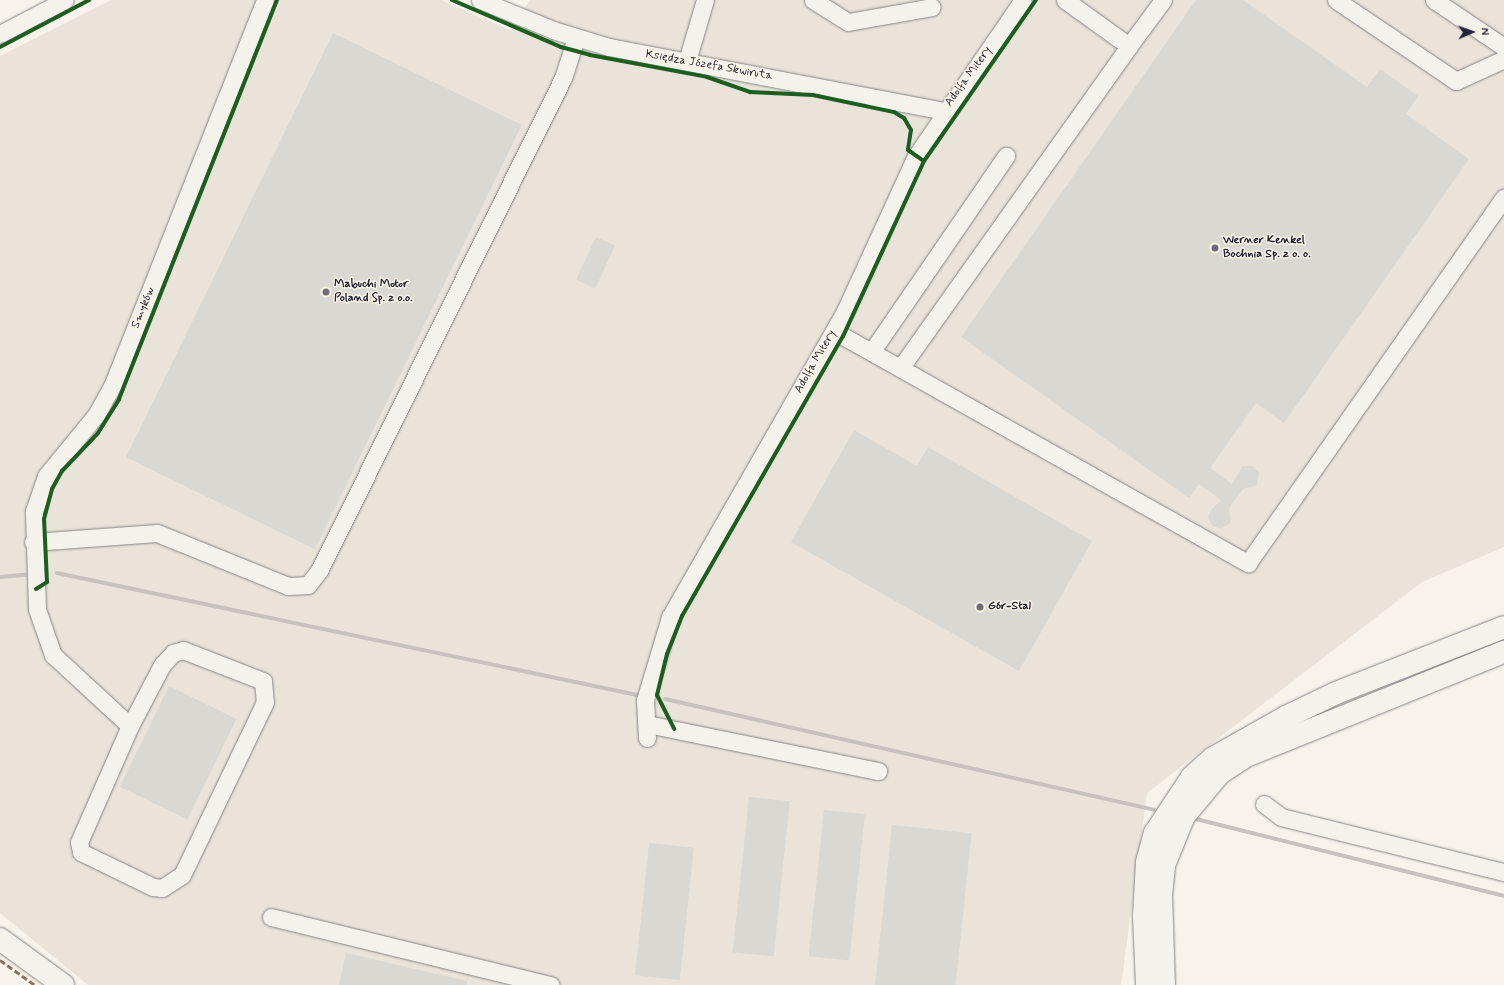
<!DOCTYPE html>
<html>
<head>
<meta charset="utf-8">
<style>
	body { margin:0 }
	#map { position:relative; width:1504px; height:985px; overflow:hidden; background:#f7f3ea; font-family:Mynerve,sans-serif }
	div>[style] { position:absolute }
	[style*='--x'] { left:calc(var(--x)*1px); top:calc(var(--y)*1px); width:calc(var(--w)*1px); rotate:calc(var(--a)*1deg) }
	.built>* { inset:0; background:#e9e3d9 }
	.stream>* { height:4px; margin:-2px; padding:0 2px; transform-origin:2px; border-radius:2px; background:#c7c2be }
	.building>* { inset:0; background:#dad8d2; transform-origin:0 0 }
	.roads { filter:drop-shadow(0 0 1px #868485) drop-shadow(0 0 1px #868485) }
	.minor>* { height:17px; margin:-8.5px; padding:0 8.5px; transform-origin:8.5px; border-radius:8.5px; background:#f5f2ec }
	.major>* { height:22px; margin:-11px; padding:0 11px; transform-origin:11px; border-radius:11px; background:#f5f2ec }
	.highway>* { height:22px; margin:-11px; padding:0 11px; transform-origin:11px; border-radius:11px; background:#f5f2ec }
	.quiet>* { height:3px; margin-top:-1.5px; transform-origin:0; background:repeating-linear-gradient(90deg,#8d6e63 0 6px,transparent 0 9px) }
	.cycleway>* { height:4px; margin:-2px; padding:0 2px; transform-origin:2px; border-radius:2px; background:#1b5e20 }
	.dots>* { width:11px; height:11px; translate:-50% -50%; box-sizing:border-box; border:2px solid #fcf5e5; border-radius:50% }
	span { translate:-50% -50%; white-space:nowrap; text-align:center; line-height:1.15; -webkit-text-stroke:3px #fcf5e5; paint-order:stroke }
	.street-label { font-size:12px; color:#22223b }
	.poi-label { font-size:12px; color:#22223b; font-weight:700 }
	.left { translate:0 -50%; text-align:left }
	.north { position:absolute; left:1452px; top:12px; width:40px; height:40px; -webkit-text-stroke:3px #fcf5e5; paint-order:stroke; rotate:88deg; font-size:11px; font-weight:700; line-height:16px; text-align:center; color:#22223b }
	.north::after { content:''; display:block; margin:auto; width:14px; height:18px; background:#22223b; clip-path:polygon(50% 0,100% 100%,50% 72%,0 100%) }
</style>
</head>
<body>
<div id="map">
	<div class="built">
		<div style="clip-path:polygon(111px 0,441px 0,510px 30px,530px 0,1504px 0,1504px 547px,1422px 582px,1147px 793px,1121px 985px,88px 985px,0 913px,0 56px)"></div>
	</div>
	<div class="stream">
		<div style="--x:57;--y:573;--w:593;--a:11.88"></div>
		<div style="--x:0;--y:577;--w:25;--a:-5"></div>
		<div style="--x:665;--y:699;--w:502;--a:12.76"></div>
		<div style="--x:1196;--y:819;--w:317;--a:14"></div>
	</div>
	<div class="building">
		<div style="clip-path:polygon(1196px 0,1243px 0,1367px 87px,1380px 69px,1418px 96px,1406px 114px,1469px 159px,1284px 423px,1256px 403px,1210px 468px,1232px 484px,1243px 466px,1252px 466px,1259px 473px,1257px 485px,1243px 489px,1229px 508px,1231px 522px,1221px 529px,1213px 526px,1208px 518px,1211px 510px,1221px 500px,1199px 484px,1189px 498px,961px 337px)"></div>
		<div style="left:333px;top:33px;width:210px;height:472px;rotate:26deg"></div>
		<div style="left:596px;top:237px;width:21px;height:47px;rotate:25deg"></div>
		<div style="clip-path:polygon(854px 430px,917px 466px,928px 447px,1092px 541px,1019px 671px,791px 542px)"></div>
		<div style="left:169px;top:686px;width:75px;height:112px;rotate:26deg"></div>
		<div style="left:749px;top:797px;width:41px;height:156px;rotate:6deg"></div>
		<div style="left:824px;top:810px;width:41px;height:147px;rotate:6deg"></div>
		<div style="left:892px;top:825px;width:80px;height:161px;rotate:6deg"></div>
		<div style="left:649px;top:843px;width:45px;height:133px;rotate:6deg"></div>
		<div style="clip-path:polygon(346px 953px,467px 981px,467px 985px,339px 985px)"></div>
	</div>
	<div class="roads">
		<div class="minor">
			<div style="--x:480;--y:0;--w:79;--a:22.3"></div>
			<div style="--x:553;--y:30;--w:59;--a:16.9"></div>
			<div style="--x:609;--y:47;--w:341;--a:10.8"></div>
			<div style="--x:813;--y:0;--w:41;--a:32.2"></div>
			<div style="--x:848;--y:22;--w:85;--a:-10.1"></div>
			<div style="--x:1065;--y:0;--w:79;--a:35.7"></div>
			<div style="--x:1129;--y:46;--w:57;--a:-53.5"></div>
			<div style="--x:1336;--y:0;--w:145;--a:34"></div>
			<div style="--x:1456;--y:81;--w:53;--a:-24.6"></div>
			<div style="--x:1434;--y:0;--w:84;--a:33.9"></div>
			<div style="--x:0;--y:34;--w:73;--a:-27.6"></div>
			<div style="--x:687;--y:61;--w:64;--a:-73.6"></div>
			<div style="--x:834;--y:331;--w:475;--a:29.3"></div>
			<div style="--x:1248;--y:563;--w:446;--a:-55"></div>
			<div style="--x:872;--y:351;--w:237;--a:-55.5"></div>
			<div style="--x:901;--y:367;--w:394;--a:-54.6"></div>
			<div style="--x:33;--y:542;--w:124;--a:-4.2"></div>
			<div style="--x:157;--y:533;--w:141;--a:22"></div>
			<div style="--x:288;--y:586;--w:20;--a:-3"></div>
			<div style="--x:308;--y:585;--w:20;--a:-53"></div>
			<div style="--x:320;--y:569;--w:548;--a:-63.67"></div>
			<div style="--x:563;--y:78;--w:42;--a:-72"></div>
			<div style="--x:647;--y:724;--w:236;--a:11.5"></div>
			<div style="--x:130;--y:726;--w:69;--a:-62.3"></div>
			<div style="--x:162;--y:665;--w:16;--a:-47"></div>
			<div style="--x:173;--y:653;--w:10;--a:-17"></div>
			<div style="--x:183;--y:650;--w:86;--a:21.2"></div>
			<div style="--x:263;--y:681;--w:21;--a:85"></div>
			<div style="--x:265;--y:702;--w:192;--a:115.6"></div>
			<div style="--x:182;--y:875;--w:24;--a:147"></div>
			<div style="--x:162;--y:888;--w:9;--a:-174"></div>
			<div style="--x:153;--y:887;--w:80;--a:-154.1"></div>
			<div style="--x:81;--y:852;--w:10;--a:-101"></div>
			<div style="--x:79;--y:842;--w:127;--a:-66.3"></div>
			<div style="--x:130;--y:726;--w:105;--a:-137.3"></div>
			<div style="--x:53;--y:655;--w:49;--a:-109.2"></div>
			<div style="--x:37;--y:609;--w:98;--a:-91.8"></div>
			<div style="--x:34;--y:511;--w:37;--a:-71"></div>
			<div style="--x:46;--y:476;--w:79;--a:-50.7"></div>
			<div style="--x:96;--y:415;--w:35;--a:-61"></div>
			<div style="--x:113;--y:384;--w:413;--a:-68.4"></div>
			<div style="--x:647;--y:738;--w:38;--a:-93"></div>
			<div style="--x:645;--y:700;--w:87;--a:-73.2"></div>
			<div style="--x:670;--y:617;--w:353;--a:-60.2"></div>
			<div style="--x:845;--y:311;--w:170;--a:-65.4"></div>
			<div style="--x:916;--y:156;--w:189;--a:-55.6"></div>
			<div style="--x:1264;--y:804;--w:21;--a:37"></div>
			<div style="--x:1281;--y:817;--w:230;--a:13.9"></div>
			<div style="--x:271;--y:917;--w:288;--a:13.7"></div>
		</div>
		<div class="major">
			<div style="--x:0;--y:939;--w:78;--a:36.1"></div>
		</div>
		<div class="highway">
			<div style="--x:1147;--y:985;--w:69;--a:-92.5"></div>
			<div style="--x:1144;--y:916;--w:54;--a:-86.8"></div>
			<div style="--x:1147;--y:862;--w:30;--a:-75"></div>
			<div style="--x:1155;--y:833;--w:67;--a:-56.5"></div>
			<div style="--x:1192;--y:777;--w:28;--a:-42"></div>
			<div style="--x:1213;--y:758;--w:84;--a:-29.3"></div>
			<div style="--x:1286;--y:717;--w:55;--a:-25.6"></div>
			<div style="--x:1336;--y:693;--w:180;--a:-21.4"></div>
			<div style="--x:1164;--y:985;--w:90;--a:-91.9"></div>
			<div style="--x:1161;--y:895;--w:30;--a:-84"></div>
			<div style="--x:1164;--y:865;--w:53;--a:-67.8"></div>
			<div style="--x:1184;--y:816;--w:56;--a:-50.1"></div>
			<div style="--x:1220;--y:773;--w:31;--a:-33"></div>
			<div style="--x:1246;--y:756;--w:278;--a:-22"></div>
		</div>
	</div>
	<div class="quiet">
		<div style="--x:0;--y:960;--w:43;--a:35.5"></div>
	</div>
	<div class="cycleway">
		<div style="--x:452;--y:0;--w:119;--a:23.3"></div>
		<div style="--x:561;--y:47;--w:30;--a:15"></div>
		<div style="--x:590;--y:55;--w:119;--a:10.6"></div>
		<div style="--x:707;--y:77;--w:46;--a:19.2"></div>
		<div style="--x:750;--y:92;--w:63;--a:2.7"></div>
		<div style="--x:813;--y:95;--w:83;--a:11.9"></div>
		<div style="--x:894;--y:112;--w:12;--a:31"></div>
		<div style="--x:904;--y:118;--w:14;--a:60"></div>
		<div style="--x:911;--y:130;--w:20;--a:99"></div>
		<div style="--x:908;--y:150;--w:19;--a:35"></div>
		<div style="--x:924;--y:161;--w:193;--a:114.8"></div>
		<div style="--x:843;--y:336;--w:323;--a:119.9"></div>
		<div style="--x:682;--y:616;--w:41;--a:111.5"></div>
		<div style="--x:667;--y:654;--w:42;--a:103.7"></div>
		<div style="--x:657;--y:695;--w:38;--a:63"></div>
		<div style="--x:0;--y:47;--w:101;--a:-27.8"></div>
		<div style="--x:924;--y:161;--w:196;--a:-55.2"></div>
		<div style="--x:36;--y:589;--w:13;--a:-32"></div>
		<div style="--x:47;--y:582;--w:63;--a:-92.7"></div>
		<div style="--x:44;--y:519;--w:31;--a:-75"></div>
		<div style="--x:52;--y:489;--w:21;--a:-61"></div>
		<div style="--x:62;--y:471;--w:52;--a:-46.5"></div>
		<div style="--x:98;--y:433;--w:40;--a:-58"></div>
		<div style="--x:119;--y:399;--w:429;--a:-68.4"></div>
	</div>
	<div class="dots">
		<div style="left:1215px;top:248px;background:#6d6b78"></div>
		<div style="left:326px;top:292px;background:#6d6b78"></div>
		<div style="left:980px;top:607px;background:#6d6b78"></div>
	</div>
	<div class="street-label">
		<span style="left:709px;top:66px;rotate:10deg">Księdza Józefa Skwiruta</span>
		<span style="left:969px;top:77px;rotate:-54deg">Adolfa Mitery</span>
		<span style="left:144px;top:308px;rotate:-68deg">Smyków</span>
		<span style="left:816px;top:362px;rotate:-60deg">Adolfa Mitery</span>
	</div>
	<div class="poi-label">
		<span class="left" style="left:1223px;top:248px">Werner Kenkel<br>Bochnia Sp. z o. o.</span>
		<span class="left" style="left:334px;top:292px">Mabuchi Motor<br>Poland Sp. z o.o.</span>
		<span class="left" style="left:988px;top:607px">Gór-Stal</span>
	</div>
	<div class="north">N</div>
</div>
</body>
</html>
